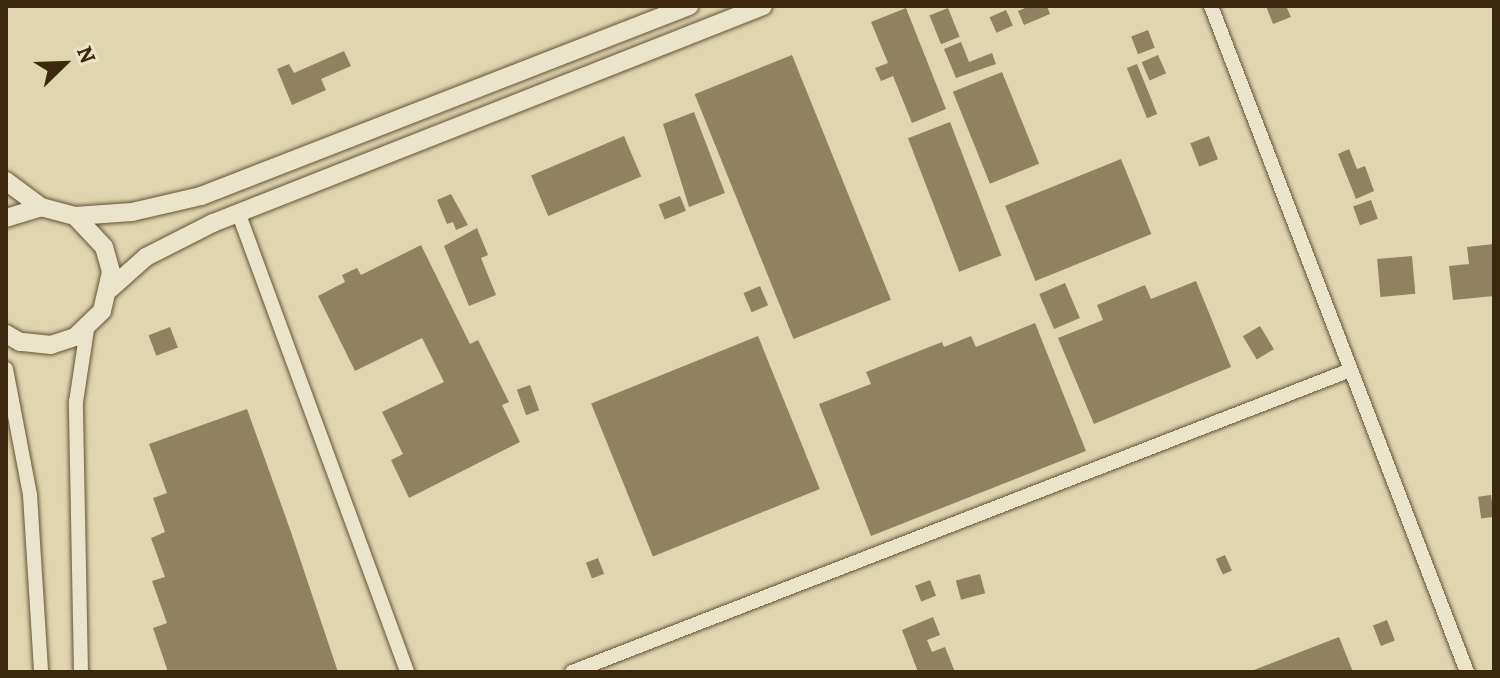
<!DOCTYPE html>
<html>
<head>
<meta charset="utf-8">
<style>
	body { margin:0 }
	#map { position:relative; width:1500px; height:678px; overflow:hidden; background:#dfd5ae; font-family:Alegreya,serif }
	div>[style] { position:absolute }
	[style*='--x'] { left:calc(var(--x)*1px); top:calc(var(--y)*1px); width:calc(var(--w)*1px); rotate:calc(var(--a)*1deg) }
	.building>* { inset:0; background:#908261; transform-origin:0 0 }
	.roads { filter:drop-shadow(0 0 2px #645335) drop-shadow(0 0 2px #645335) }
	.minor>* { height:14px; margin:-7px; padding:0 7px; transform-origin:7px; border-radius:7px; background:#eae4ca }
	.tertiary>* { height:18px; margin:-9px; padding:0 9px; transform-origin:9px; border-radius:9px; background:#eae4ca }
	span { translate:-50% -50%; white-space:nowrap; text-align:center; line-height:1.15; -webkit-text-stroke:6px #eae4ca; paint-order:stroke }
	.frame { position:absolute; inset:0; border:8px solid #3b280d; pointer-events:none }
	.north { position:absolute; left:24px; top:24px; width:80px; height:80px; -webkit-text-stroke:6px #eae4ca; paint-order:stroke; rotate:67deg; font-size:22px; font-weight:700; line-height:32px; text-align:center; color:#3b280d }
	.north::after { content:''; display:block; margin:auto; width:28px; height:36px; background:#3b280d; clip-path:polygon(50% 0,100% 100%,50% 72%,0 100%) }
</style>
</head>
<body>
<div id="map">
	<div class="building">
		<div style="clip-path:polygon(1030px 6px,1047px 6px,1050px 14px,1024px 25px,1018px 11px)"></div>
		<div style="clip-path:polygon(1266px 6px,1286px 6px,1291px 17px,1273px 24px)"></div>
		<div style="clip-path:polygon(906px 8px,946px 109px,912px 123px,893px 76px,881px 81px,875px 68px,888px 63px,871px 22px)"></div>
		<div style="left:948px;top:8px;width:31px;height:20px;rotate:68deg"></div>
		<div style="left:1006px;top:10px;width:17px;height:18px;rotate:66deg"></div>
		<div style="left:1148px;top:30px;width:19px;height:18px;rotate:69deg"></div>
		<div style="clip-path:polygon(961px 42px,969px 62px,992px 53px,996px 64px,956px 78px,944px 49px)"></div>
		<div style="clip-path:polygon(344px 51px,351px 66px,321px 79px,326px 90px,292px 105px,277px 69px,289px 64px,294px 73px)"></div>
		<div style="left:792px;top:55px;width:264px;height:105px;rotate:68deg"></div>
		<div style="left:1158px;top:55px;width:20px;height:18px;rotate:66deg"></div>
		<div style="left:1137px;top:64px;width:54px;height:11px;rotate:68deg"></div>
		<div style="left:1002px;top:72px;width:99px;height:53px;rotate:68deg"></div>
		<div style="clip-path:polygon(694px 112px,725px 193px,689px 207px,663px 124px)"></div>
		<div style="left:950px;top:122px;width:143px;height:45px;rotate:69deg"></div>
		<div style="left:624px;top:136px;width:44px;height:101px;rotate:67deg"></div>
		<div style="left:1209px;top:136px;width:25px;height:20px;rotate:69deg"></div>
		<div style="clip-path:polygon(1349px 149px,1357px 169px,1365px 166px,1374px 191px,1356px 199px,1338px 154px)"></div>
		<div style="left:1121px;top:159px;width:81px;height:125px;rotate:68deg"></div>
		<div style="clip-path:polygon(451px 194px,468px 225px,456px 230px,453px 222px,447px 224px,437px 200px)"></div>
		<div style="left:680px;top:196px;width:16px;height:23px;rotate:68deg"></div>
		<div style="left:1371px;top:200px;width:20px;height:19px;rotate:70deg"></div>
		<div style="clip-path:polygon(477px 228px,488px 255px,481px 258px,496px 295px,469px 306px,444px 246px)"></div>
		<div style="clip-path:polygon(1494px 244px,1494px 296px,1453px 300px,1449px 266px,1469px 264px,1467px 247px)"></div>
		<div style="clip-path:polygon(421px 245px,470px 344px,478px 340px,509px 402px,502px 405px,520px 442px,409px 498px,391px 460px,403px 454px,382px 412px,444px 382px,422px 338px,355px 371px,318px 296px,345px 282px,342px 275px,357px 268px,361px 275px)"></div>
		<div style="left:1412px;top:256px;width:38px;height:35px;rotate:85deg"></div>
		<div style="clip-path:polygon(1196px 281px,1231px 367px,1094px 424px,1058px 338px,1103px 320px,1097px 305px,1145px 285px,1151px 299px)"></div>
		<div style="left:1065px;top:283px;width:38px;height:28px;rotate:67deg"></div>
		<div style="left:760px;top:286px;width:21px;height:18px;rotate:67deg"></div>
		<div style="clip-path:polygon(1035px 323px,1086px 451px,871px 536px,819px 404px,871px 384px,866px 372px,942px 342px,944px 347px,971px 336px,976px 347px)"></div>
		<div style="left:1260px;top:326px;width:27px;height:20px;rotate:59deg"></div>
		<div style="left:170px;top:327px;width:22px;height:23px;rotate:69deg"></div>
		<div style="left:758px;top:336px;width:165px;height:180px;rotate:68deg"></div>
		<div style="left:530px;top:385px;width:27px;height:14px;rotate:70deg"></div>
		<div style="clip-path:polygon(247px 409px,291px 532px,338px 672px,168px 672px,153px 628px,167px 623px,152px 581px,165px 577px,151px 538px,165px 532px,153px 498px,167px 493px,149px 444px)"></div>
		<div style="left:1491px;top:495px;width:22px;height:13px;rotate:82deg"></div>
		<div style="left:1225px;top:555px;width:17px;height:10px;rotate:66deg"></div>
		<div style="left:598px;top:558px;width:17px;height:13px;rotate:69deg"></div>
		<div style="left:980px;top:574px;width:20px;height:25px;rotate:75deg"></div>
		<div style="left:930px;top:580px;width:17px;height:16px;rotate:69deg"></div>
		<div style="clip-path:polygon(933px 617px,940px 635px,927px 640px,932px 652px,945px 647px,955px 672px,918px 672px,902px 630px)"></div>
		<div style="left:1387px;top:620px;width:22px;height:15px;rotate:69deg"></div>
		<div style="clip-path:polygon(1339px 637px,1353px 672px,1249px 672px)"></div>
	</div>
	<div class="roads">
		<div class="minor">
			<div style="--x:1211;--y:6;--w:714;--a:68.97"></div>
			<div style="--x:238;--y:212;--w:490;--a:69.8"></div>
			<div style="--x:6;--y:369;--w:128;--a:79.2"></div>
			<div style="--x:30;--y:495;--w:177;--a:86.4"></div>
			<div style="--x:81;--y:672;--w:270;--a:-91.1"></div>
			<div style="--x:76;--y:402;--w:74;--a:-81.4"></div>
			<div style="--x:572;--y:672;--w:832;--a:-21.2"></div>
		</div>
		<div class="tertiary">
			<div style="--x:6;--y:181;--w:44;--a:36.6"></div>
			<div style="--x:75;--y:216;--w:57;--a:-4"></div>
			<div style="--x:132;--y:212;--w:71;--a:-13.1"></div>
			<div style="--x:201;--y:196;--w:524;--a:-21.27"></div>
			<div style="--x:6;--y:218;--w:37;--a:-17"></div>
			<div style="--x:41;--y:207;--w:35;--a:15"></div>
			<div style="--x:75;--y:216;--w:42;--a:46.9"></div>
			<div style="--x:104;--y:247;--w:26;--a:74"></div>
			<div style="--x:111;--y:272;--w:40;--a:103"></div>
			<div style="--x:102;--y:311;--w:37;--a:136"></div>
			<div style="--x:75;--y:337;--w:25;--a:162"></div>
			<div style="--x:51;--y:345;--w:31;--a:-174"></div>
			<div style="--x:20;--y:342;--w:16;--a:-150"></div>
			<div style="--x:110;--y:289;--w:48;--a:-41.6"></div>
			<div style="--x:146;--y:257;--w:75;--a:-26.9"></div>
			<div style="--x:213;--y:223;--w:591;--a:-21.53"></div>
		</div>
	</div>
	<div class="frame"></div>
	<div class="north">N</div>
</div>
</body>
</html>
